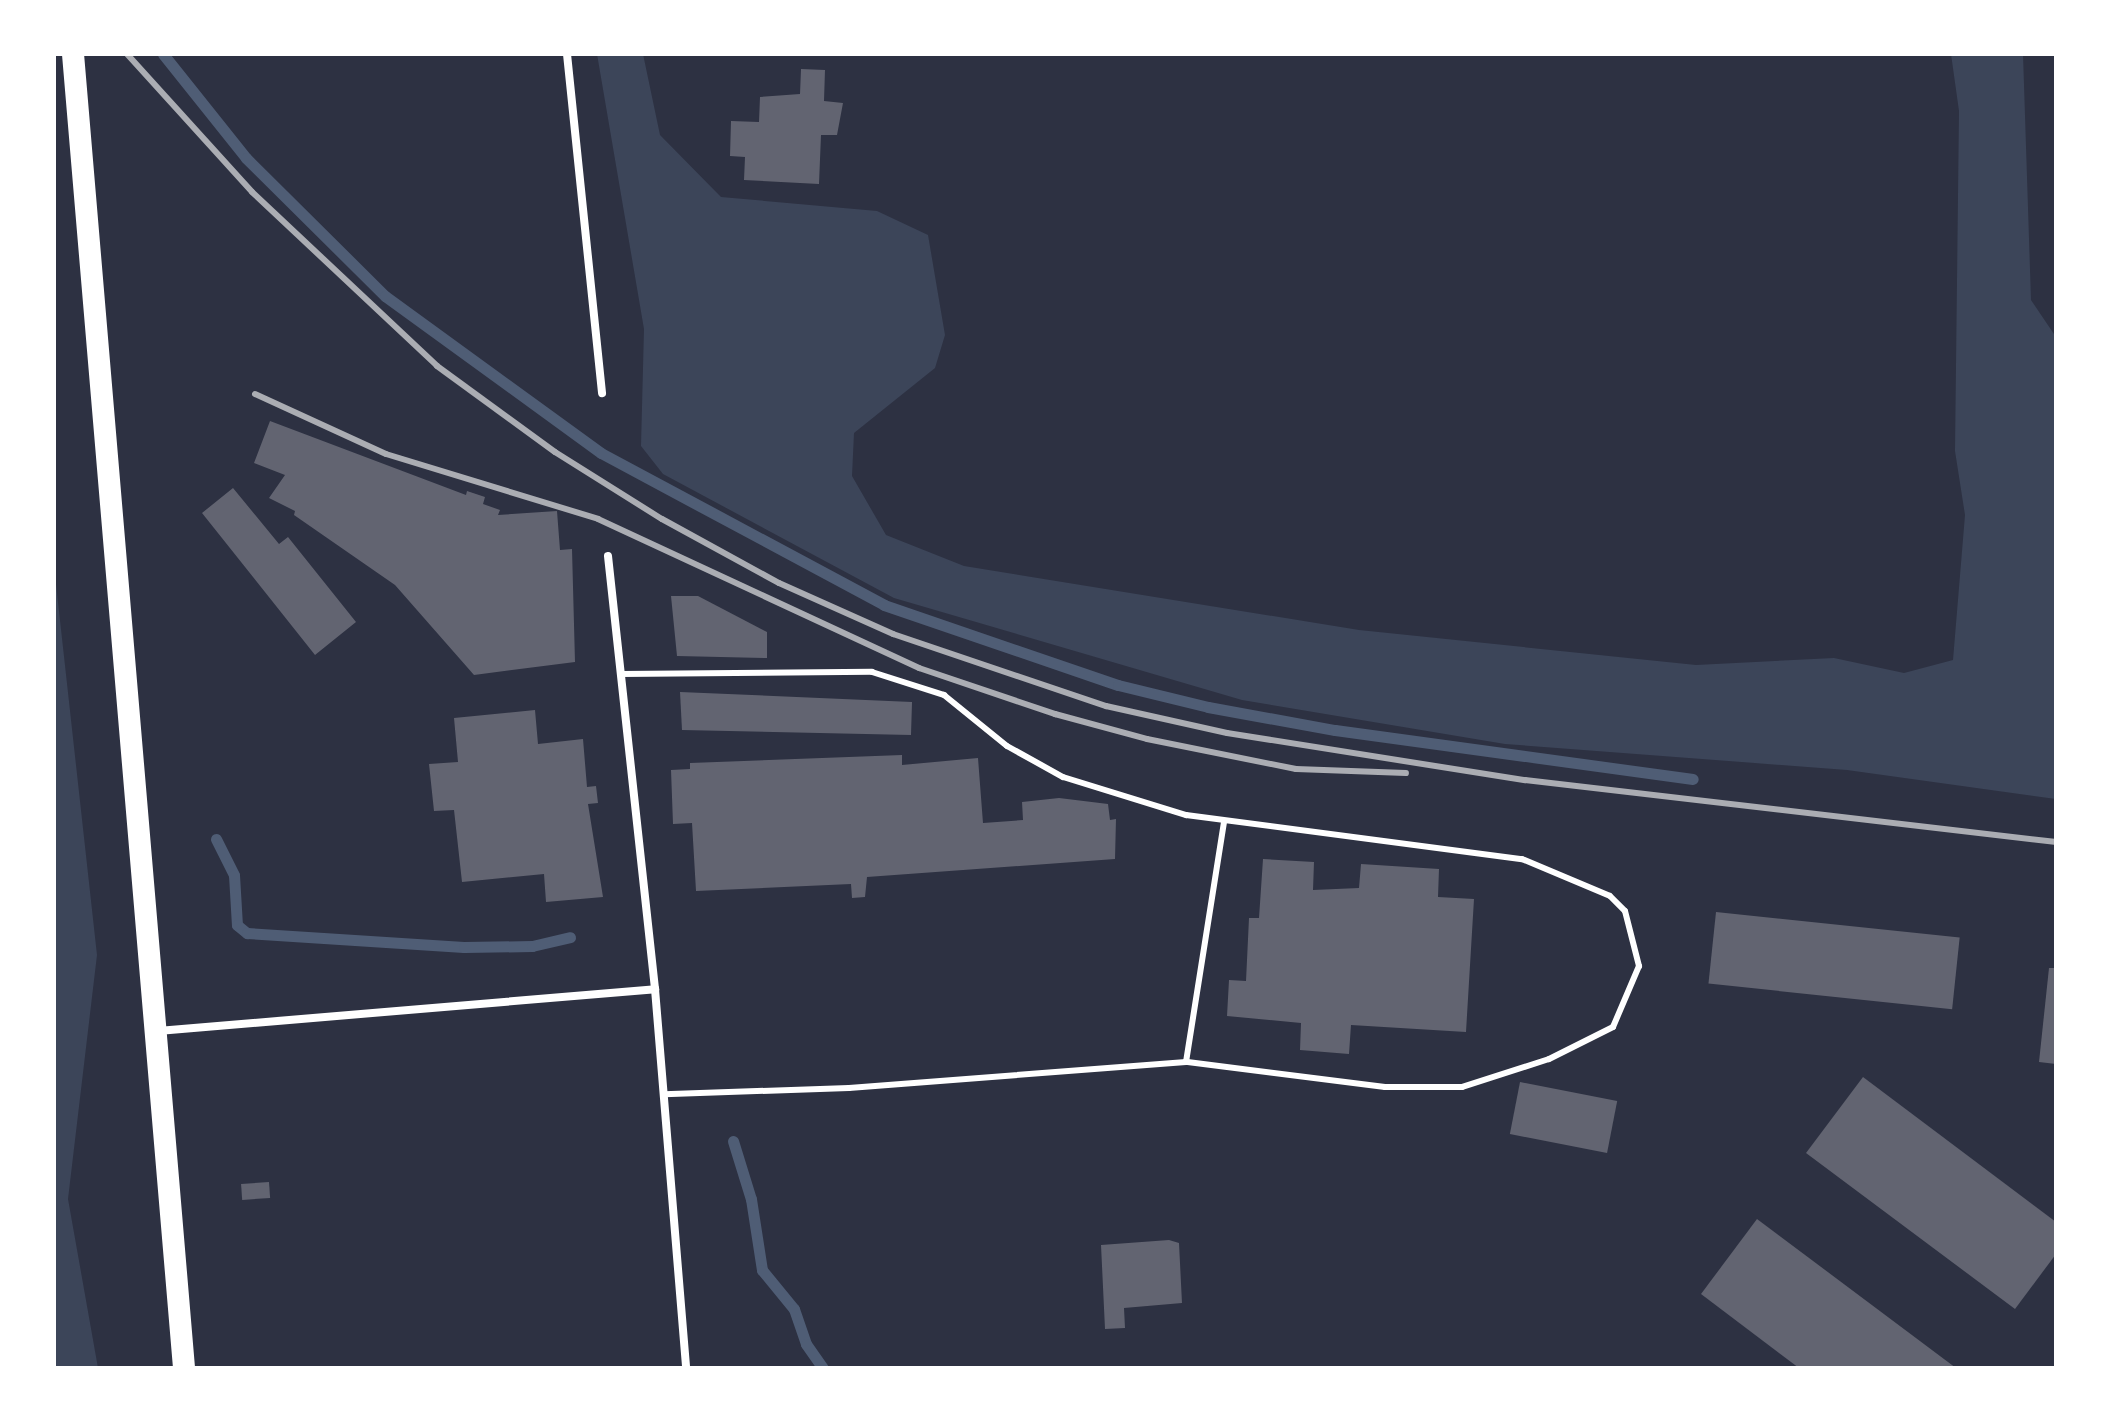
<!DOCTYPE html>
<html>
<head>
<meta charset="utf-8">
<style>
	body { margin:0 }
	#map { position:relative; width:2110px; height:1422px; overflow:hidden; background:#2d3142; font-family:"Source Sans 3",sans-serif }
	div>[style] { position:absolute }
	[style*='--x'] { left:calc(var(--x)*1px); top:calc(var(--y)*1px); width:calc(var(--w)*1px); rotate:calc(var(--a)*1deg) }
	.green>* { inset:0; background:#3c4559 }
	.stream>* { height:11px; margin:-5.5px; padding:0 5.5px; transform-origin:5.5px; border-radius:5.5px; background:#4f5d75 }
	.building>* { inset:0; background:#626471; transform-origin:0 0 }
	.service>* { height:6px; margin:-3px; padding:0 3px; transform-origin:3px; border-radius:3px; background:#fff }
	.minor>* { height:8px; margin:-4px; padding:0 4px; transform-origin:4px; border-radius:4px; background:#fff }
	.trunk>* { height:22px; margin:-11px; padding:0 11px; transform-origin:11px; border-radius:11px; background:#fff }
	.rail>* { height:6px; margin:-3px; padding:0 3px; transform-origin:3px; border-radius:3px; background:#abadb3 }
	span { translate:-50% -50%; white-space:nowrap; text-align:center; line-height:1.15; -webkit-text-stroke:7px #fff; paint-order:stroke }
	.frame { position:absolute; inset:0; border:56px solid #fff; pointer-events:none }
</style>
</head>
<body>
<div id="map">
	<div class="green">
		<div style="clip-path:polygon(597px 54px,643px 54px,660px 135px,721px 197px,877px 211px,928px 235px,945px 335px,935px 368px,854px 433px,852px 476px,886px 535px,964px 566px,1359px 630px,1696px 665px,1834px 658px,1904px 673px,1953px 660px,1965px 515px,1955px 451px,1959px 111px,1951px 54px,2023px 54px,2031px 300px,2056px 337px,2056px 799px,1847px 770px,1505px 744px,1242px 700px,894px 598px,663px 474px,641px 446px,644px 329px)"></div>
		<div style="clip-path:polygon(54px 566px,97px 955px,68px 1199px,98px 1368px,54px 1368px)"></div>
	</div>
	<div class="stream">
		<div style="--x:163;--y:54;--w:133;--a:51.4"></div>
		<div style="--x:246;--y:158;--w:196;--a:44.8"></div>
		<div style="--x:385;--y:296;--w:267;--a:36"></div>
		<div style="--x:601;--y:453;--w:321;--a:28.2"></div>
		<div style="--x:884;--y:605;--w:247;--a:18.9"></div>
		<div style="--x:1118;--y:685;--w:93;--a:13.7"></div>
		<div style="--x:1208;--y:707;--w:129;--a:10.3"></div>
		<div style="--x:1335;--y:730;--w:361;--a:7.8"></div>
		<div style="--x:216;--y:839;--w:40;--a:63.4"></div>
		<div style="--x:234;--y:875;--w:50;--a:86.6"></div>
		<div style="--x:237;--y:925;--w:13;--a:39"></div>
		<div style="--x:247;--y:933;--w:217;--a:3.7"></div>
		<div style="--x:464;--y:947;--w:68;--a:-0.8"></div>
		<div style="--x:532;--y:946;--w:39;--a:-13"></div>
		<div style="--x:733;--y:1141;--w:61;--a:72.8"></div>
		<div style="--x:751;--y:1199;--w:72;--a:81.2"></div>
		<div style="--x:762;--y:1270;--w:50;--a:50.6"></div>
		<div style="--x:794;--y:1309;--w:37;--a:71"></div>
		<div style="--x:806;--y:1344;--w:29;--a:55"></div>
	</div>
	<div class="building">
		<div style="clip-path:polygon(801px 69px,825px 70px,824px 101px,843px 103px,837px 135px,821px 135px,819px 184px,744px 180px,745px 157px,730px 156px,731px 121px,759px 122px,760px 97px,800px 94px)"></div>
		<div style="clip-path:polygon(270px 421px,466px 495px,467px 491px,485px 497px,483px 504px,500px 510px,498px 515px,557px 511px,560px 550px,572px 549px,575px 662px,474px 675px,395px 585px,294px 515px,295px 511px,269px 498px,285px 475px,254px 463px)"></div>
		<div style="clip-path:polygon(233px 488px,279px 544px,288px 537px,356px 622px,315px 655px,202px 513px)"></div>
		<div style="clip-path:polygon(671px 596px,698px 596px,767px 632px,767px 658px,677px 656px)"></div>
		<div style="clip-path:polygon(680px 692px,912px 702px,911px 735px,682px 730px)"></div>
		<div style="clip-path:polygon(535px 710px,538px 744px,583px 739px,587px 787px,596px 786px,598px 803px,588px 804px,603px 897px,546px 902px,544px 874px,462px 882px,454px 810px,434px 811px,429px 764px,458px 762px,454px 718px)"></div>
		<div style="clip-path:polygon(902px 755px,902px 765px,978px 758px,983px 823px,1023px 820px,1022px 802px,1059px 798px,1108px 804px,1110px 820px,1116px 819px,1115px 859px,867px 877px,865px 897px,852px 898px,851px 884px,696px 891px,692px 823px,673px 824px,671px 770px,690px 769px,690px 763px)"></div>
		<div style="clip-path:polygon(1263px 859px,1314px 862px,1313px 890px,1359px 888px,1361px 864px,1439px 869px,1438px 897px,1474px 899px,1466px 1032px,1351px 1025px,1349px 1054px,1300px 1050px,1301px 1023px,1227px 1016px,1229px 980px,1246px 981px,1249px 918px,1259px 918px)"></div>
		<div style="left:1716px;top:912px;width:245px;height:72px;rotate:6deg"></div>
		<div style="clip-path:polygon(2049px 968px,2056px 968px,2056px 1064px,2039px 1062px)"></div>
		<div style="clip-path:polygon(1863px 1077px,2056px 1222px,2056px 1254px,2015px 1309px,1806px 1153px)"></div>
		<div style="left:1520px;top:1082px;width:99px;height:53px;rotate:11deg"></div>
		<div style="left:269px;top:1182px;width:16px;height:28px;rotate:86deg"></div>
		<div style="clip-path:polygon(1757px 1219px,1956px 1368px,1799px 1368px,1701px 1294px)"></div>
		<div style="clip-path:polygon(1169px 1240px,1179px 1243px,1182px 1303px,1124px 1308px,1125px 1328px,1105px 1329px,1101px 1245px)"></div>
	</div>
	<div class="service">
		<div style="--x:621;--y:674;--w:251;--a:-0.5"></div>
		<div style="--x:872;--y:672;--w:76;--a:17.7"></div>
		<div style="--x:944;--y:695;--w:81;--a:39"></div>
		<div style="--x:1007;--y:746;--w:64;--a:29"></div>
		<div style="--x:1063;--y:777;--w:129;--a:17.2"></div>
		<div style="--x:1186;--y:815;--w:339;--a:7.5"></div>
		<div style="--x:1522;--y:859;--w:95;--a:22.8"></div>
		<div style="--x:1610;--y:896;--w:21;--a:45"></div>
		<div style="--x:1625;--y:911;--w:57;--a:75.7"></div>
		<div style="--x:1639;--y:966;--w:66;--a:113.1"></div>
		<div style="--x:1613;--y:1027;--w:72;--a:153.4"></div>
		<div style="--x:1549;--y:1059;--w:91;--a:162.2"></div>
		<div style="--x:1462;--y:1087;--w:77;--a:180"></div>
		<div style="--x:1385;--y:1087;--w:201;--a:-172.8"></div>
		<div style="--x:1186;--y:1062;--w:338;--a:175.6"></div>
		<div style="--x:849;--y:1088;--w:185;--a:178.1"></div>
		<div style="--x:1186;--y:1062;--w:244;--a:-81"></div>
	</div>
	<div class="minor">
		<div style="--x:567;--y:54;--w:341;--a:84.1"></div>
		<div style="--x:608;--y:556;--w:436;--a:83.8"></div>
		<div style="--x:655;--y:989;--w:380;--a:85.3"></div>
		<div style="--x:158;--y:1031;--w:499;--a:-4.8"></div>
	</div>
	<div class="trunk">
		<div style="--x:73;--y:54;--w:1319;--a:85.17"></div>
	</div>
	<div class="rail">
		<div style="--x:127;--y:54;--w:186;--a:47.8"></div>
		<div style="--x:252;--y:192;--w:254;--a:43.2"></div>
		<div style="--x:437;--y:366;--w:146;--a:36.1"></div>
		<div style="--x:555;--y:452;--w:126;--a:32.1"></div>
		<div style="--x:662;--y:519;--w:133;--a:28.7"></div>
		<div style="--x:779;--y:583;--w:125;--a:24.1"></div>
		<div style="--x:893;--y:634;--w:225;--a:18.7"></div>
		<div style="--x:1106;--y:706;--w:124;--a:12.6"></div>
		<div style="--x:1227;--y:733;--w:302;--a:9"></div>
		<div style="--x:1525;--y:780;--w:535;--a:6.66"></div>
		<div style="--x:255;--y:394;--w:144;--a:24.6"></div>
		<div style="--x:386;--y:454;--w:222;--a:17"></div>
		<div style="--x:598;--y:519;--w:354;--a:24.9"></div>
		<div style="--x:919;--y:668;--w:144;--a:18.7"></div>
		<div style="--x:1055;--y:714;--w:95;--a:15.2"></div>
		<div style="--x:1147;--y:739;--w:152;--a:11.4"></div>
		<div style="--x:1296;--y:769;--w:110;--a:2.1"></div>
	</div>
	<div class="frame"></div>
</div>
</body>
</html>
